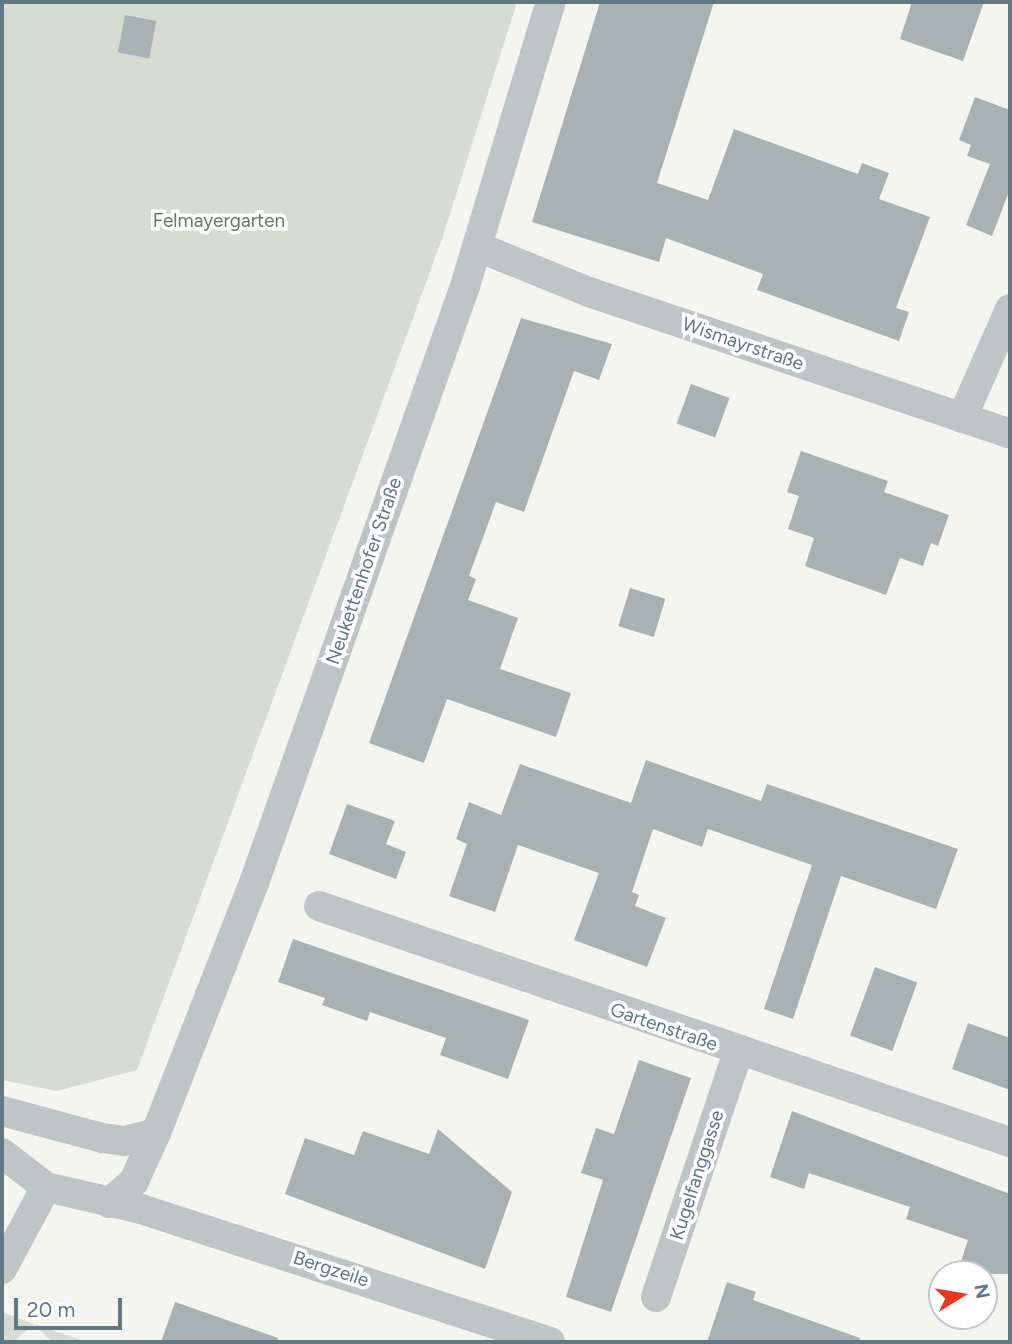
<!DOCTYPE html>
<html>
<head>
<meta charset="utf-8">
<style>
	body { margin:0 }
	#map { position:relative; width:1012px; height:1344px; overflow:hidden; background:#f5f5f0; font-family:Figtree,sans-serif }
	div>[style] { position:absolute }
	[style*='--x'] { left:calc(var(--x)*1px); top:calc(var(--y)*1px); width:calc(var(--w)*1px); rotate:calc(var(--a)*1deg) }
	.green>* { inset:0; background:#d6dcd1 }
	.building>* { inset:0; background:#a8b2b5; transform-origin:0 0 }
	.street>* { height:30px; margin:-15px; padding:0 15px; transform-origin:15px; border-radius:15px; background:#bfc5c7 }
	span { translate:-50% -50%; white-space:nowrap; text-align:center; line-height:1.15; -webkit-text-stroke:7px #fff; paint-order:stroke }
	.park-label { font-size:19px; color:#697a61 }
	.street-label { font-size:19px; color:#627883 }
	.frame { position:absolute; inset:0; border:4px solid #627883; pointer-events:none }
	.north { position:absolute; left:928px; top:1260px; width:70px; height:70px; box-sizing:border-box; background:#fff; border:2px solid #c0c9cd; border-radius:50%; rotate:79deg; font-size:19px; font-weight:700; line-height:28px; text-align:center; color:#627883 }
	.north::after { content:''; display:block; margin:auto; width:24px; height:32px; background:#eb361a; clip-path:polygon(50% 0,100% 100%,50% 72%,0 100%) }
	.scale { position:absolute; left:14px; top:1298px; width:108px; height:32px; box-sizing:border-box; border:4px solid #627883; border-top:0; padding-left:9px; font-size:21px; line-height:24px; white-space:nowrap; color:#627883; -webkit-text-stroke:5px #fff; paint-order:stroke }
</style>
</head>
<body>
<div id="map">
	<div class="green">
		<div style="clip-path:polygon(2px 2px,517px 2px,442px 239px,137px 1070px,57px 1091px,2px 1080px)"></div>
		<div style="clip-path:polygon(2px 1312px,34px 1324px,87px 1342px,52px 1342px,34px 1324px,13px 1342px,2px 1342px)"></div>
	</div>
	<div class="building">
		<div style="clip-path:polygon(600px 2px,714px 2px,657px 183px,708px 200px,734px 129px,858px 174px,862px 163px,889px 173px,879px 199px,930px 217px,896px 308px,909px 312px,899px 341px,757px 290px,763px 274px,666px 238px,659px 262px,532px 222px)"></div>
		<div style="clip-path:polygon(912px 2px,984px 2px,963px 61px,900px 39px)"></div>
		<div style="left:125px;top:15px;width:32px;height:38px;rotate:11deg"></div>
		<div style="clip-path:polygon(975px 97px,1010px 110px,1010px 189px,992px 236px,966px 225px,990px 164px,967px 156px,971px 145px,959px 140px)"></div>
		<div style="clip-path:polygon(521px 318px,612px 344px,599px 380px,574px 371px,524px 512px,496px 502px,469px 576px,476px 579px,468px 600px,518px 618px,500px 669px,571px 693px,556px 737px,447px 699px,424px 763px,369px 743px)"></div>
		<div style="left:691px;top:384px;width:41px;height:42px;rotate:20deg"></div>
		<div style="clip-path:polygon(801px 451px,888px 481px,884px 492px,949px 515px,938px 546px,931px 543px,923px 566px,900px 558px,886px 595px,805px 566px,814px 538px,788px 529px,799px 496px,787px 492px)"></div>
		<div style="left:630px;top:588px;width:37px;height:40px;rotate:17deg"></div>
		<div style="clip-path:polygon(646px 760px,761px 801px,767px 784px,958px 849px,936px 909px,841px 876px,793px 1019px,764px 1009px,812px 865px,708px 829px,702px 847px,653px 829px,632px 892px,639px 895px,635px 906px,666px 918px,647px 967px,574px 940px,599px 873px,518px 845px,495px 912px,449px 896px,467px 844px,456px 839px,469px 802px,501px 815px,520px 764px,631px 803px)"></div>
		<div style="clip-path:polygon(347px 804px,395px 821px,386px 844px,406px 852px,396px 879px,329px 854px)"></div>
		<div style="clip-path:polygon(293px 939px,529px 1020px,508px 1079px,440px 1055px,446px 1038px,370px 1012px,367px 1021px,322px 1005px,325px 998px,278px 982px)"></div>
		<div style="left:875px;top:967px;width:45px;height:73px;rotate:20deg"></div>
		<div style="clip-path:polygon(968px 1023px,1010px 1038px,1010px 1090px,952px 1069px)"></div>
		<div style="clip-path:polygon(639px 1060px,691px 1078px,611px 1312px,566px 1297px,603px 1180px,581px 1173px,596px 1128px,614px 1134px)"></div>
		<div style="clip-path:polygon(792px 1111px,1010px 1194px,1010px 1274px,957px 1274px,968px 1240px,906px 1219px,910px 1207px,809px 1173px,804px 1189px,770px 1177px)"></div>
		<div style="clip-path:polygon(438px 1129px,512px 1192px,485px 1269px,285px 1194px,305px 1138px,354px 1155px,363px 1131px,429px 1154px)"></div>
		<div style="clip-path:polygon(727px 1282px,756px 1292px,753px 1300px,860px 1338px,859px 1342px,707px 1342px)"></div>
		<div style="clip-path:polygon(175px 1302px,278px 1338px,277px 1342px,161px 1342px)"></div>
	</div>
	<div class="street">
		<div style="--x:478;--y:247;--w:120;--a:22.1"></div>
		<div style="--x:589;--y:292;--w:444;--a:18.6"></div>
		<div style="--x:962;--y:418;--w:119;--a:-66.2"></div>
		<div style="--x:319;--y:906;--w:730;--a:18.86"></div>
		<div style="--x:2;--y:1111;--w:105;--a:15"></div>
		<div style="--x:103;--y:1138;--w:21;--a:8"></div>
		<div style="--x:124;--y:1141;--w:33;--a:-14"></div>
		<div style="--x:2;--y:1153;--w:56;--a:37.7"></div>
		<div style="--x:46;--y:1187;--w:98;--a:13"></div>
		<div style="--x:141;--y:1209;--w:430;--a:18"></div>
		<div style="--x:109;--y:1203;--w:33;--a:-41"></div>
		<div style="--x:134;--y:1181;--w:53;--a:-65.4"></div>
		<div style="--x:156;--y:1133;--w:269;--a:-68.6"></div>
		<div style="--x:254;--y:883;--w:633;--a:-70.53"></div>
		<div style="--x:465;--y:286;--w:297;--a:-73.2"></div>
		<div style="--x:2;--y:1269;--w:93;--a:-61.8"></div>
		<div style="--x:656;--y:1297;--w:258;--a:-71.5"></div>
	</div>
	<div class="park-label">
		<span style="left:219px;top:221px">Felmayergarten</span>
	</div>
	<div class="street-label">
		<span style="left:743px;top:344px;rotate:19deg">Wismayrstraße</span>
		<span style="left:364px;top:571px;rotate:-71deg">Neukettenhofer Straße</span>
		<span style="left:664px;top:1027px;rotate:19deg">Gartenstraße</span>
		<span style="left:697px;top:1175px;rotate:-72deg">Kugelfanggasse</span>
		<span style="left:331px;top:1269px;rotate:18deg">Bergzeile</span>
	</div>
	<div class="frame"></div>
	<div class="north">N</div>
	<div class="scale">20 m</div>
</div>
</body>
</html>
